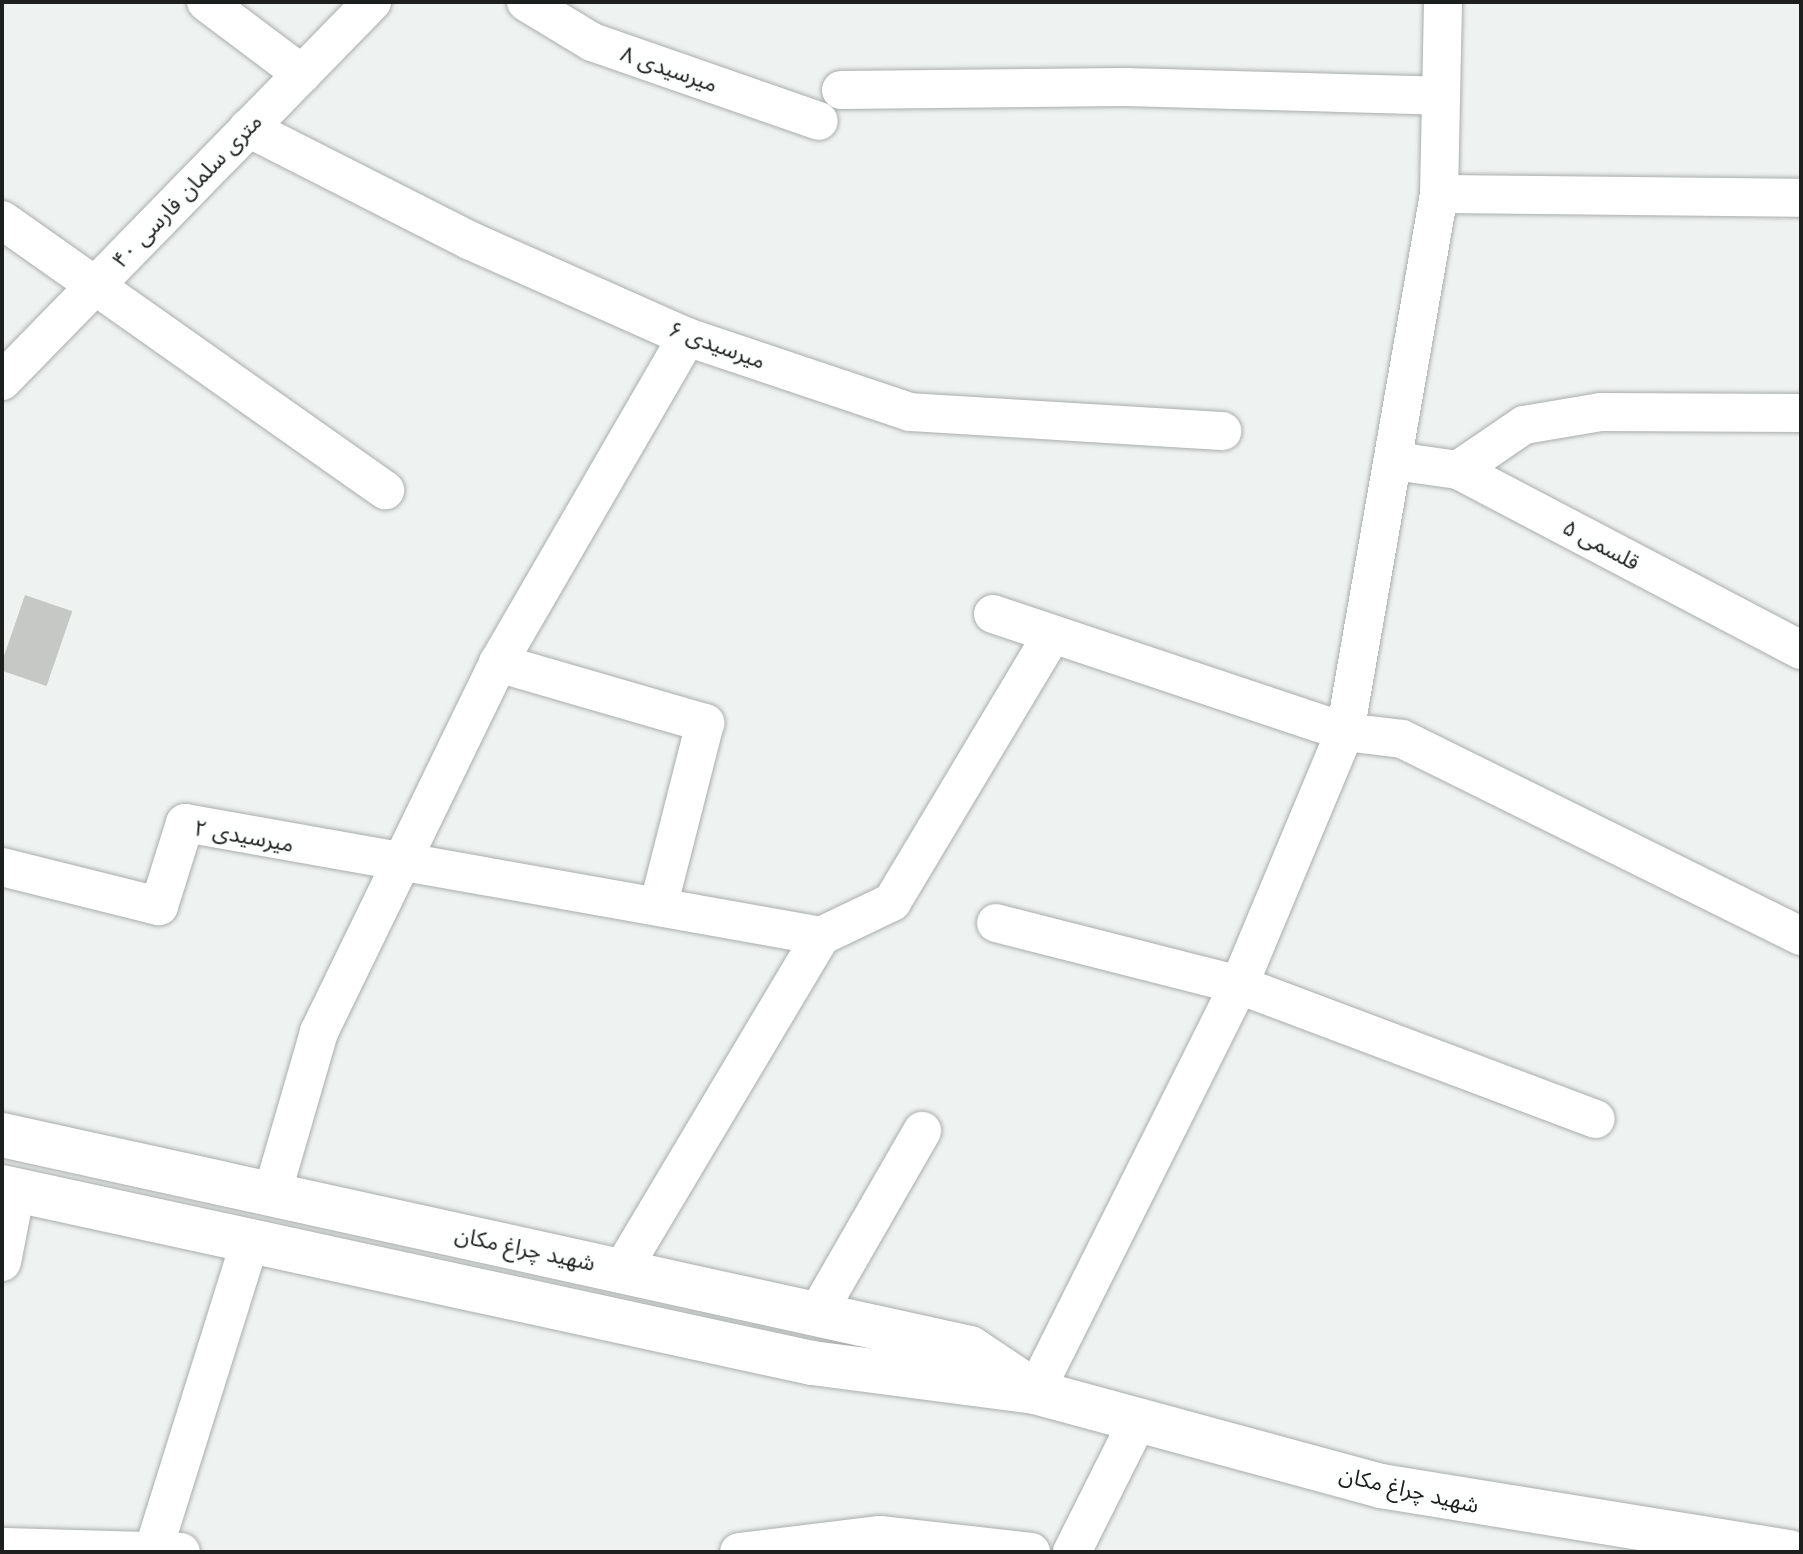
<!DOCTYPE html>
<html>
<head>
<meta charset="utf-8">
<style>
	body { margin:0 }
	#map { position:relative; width:1803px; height:1554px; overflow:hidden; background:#eef2f1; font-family:Inter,"Noto Sans Arabic",sans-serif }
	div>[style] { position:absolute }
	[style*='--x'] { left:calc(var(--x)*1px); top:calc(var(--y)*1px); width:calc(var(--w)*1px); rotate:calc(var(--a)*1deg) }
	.building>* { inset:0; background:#c6c8c6; transform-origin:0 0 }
	.roads { filter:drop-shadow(0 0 2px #a9adab) drop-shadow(0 0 2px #a9adab) }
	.street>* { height:38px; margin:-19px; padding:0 19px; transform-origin:19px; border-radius:19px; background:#fff }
	.secondary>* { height:44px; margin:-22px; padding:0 22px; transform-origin:22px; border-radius:22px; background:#fff }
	span { translate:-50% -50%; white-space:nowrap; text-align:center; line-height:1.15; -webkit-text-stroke:6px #fdfffe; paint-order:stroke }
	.street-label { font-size:22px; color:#1d1f1e }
	.frame { position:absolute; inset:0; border:4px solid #1d1f1e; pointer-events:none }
</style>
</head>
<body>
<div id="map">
	<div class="building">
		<div style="left:25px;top:595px;width:50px;height:79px;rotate:19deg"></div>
	</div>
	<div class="roads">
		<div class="street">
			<div style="--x:206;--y:2;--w:120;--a:36.9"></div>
			<div style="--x:526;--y:2;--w:77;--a:31.2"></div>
			<div style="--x:592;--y:42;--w:240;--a:19.2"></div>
			<div style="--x:841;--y:90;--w:284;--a:-0.6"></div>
			<div style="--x:1125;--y:87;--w:316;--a:1.6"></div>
			<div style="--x:248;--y:128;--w:250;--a:26.9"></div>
			<div style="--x:471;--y:241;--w:236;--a:24"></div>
			<div style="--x:687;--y:337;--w:235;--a:18.6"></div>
			<div style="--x:910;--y:412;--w:313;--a:3.5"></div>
			<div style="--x:1439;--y:194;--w:362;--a:0.6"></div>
			<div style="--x:2;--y:220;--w:469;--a:35.2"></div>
			<div style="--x:2;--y:381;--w:530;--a:-45.69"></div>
			<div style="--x:1395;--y:461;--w:64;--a:8.1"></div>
			<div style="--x:1458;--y:470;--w:387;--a:27.7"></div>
			<div style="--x:1458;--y:470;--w:80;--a:-34.3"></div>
			<div style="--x:1524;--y:425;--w:78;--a:-9.6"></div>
			<div style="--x:1601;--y:412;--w:200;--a:0.3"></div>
			<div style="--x:993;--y:614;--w:371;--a:18.5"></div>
			<div style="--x:1345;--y:732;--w:57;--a:7"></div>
			<div style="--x:1402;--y:739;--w:445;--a:26.3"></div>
			<div style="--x:498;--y:663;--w:216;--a:16.2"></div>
			<div style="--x:705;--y:723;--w:186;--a:104.3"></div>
			<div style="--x:2;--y:867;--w:162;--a:14"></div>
			<div style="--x:159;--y:906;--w:87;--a:-72.6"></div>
			<div style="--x:185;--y:823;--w:646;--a:10.07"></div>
			<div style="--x:821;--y:936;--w:79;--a:-25.6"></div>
			<div style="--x:892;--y:902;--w:308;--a:-59.1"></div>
			<div style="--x:996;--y:923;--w:251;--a:14.3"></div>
			<div style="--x:1239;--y:985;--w:381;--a:20.6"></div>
			<div style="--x:272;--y:1194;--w:169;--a:-73.8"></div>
			<div style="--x:319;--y:1032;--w:410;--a:-64.1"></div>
			<div style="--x:498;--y:663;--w:377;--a:-59.9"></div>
			<div style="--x:2;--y:1262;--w:73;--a:-79"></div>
			<div style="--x:622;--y:1270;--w:389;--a:-59.2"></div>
			<div style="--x:818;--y:1312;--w:209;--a:-60.1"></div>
			<div style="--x:1035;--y:1392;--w:455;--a:-63.4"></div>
			<div style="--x:1239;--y:985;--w:274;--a:-67.3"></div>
			<div style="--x:1345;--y:732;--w:546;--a:-80.09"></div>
			<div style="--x:1439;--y:194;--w:192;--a:-88.8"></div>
			<div style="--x:2;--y:1547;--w:179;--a:1.6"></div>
			<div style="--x:154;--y:1548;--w:322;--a:-72.6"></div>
			<div style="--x:739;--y:1552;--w:142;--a:-6.9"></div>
			<div style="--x:880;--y:1535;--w:152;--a:6.4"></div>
			<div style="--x:1072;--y:1552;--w:148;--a:-63.4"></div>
		</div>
		<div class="secondary">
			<div style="--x:2;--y:1135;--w:991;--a:12.41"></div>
			<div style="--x:970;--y:1348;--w:72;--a:33.7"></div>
			<div style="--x:2;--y:1187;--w:829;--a:12.26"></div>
			<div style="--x:812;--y:1363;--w:225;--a:7.4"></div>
			<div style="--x:1035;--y:1392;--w:359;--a:15.2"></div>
			<div style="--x:1381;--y:1486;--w:414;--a:9.2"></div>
		</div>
	</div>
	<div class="street-label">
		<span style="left:669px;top:69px;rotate:19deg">میرسیدی ۸</span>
		<span style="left:187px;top:191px;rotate:-46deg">۴۰ متری سلمان فارسی</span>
		<span style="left:717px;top:345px;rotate:20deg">میرسیدی ۶</span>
		<span style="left:1601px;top:545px;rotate:28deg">قلسمی ۵</span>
		<span style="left:244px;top:836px;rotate:10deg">میرسیدی ۲</span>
		<span style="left:525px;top:1249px;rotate:12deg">شهید چراغ مکان</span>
		<span style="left:1409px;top:1490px;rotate:13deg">شهید چراغ مکان</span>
	</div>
	<div class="frame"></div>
</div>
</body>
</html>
